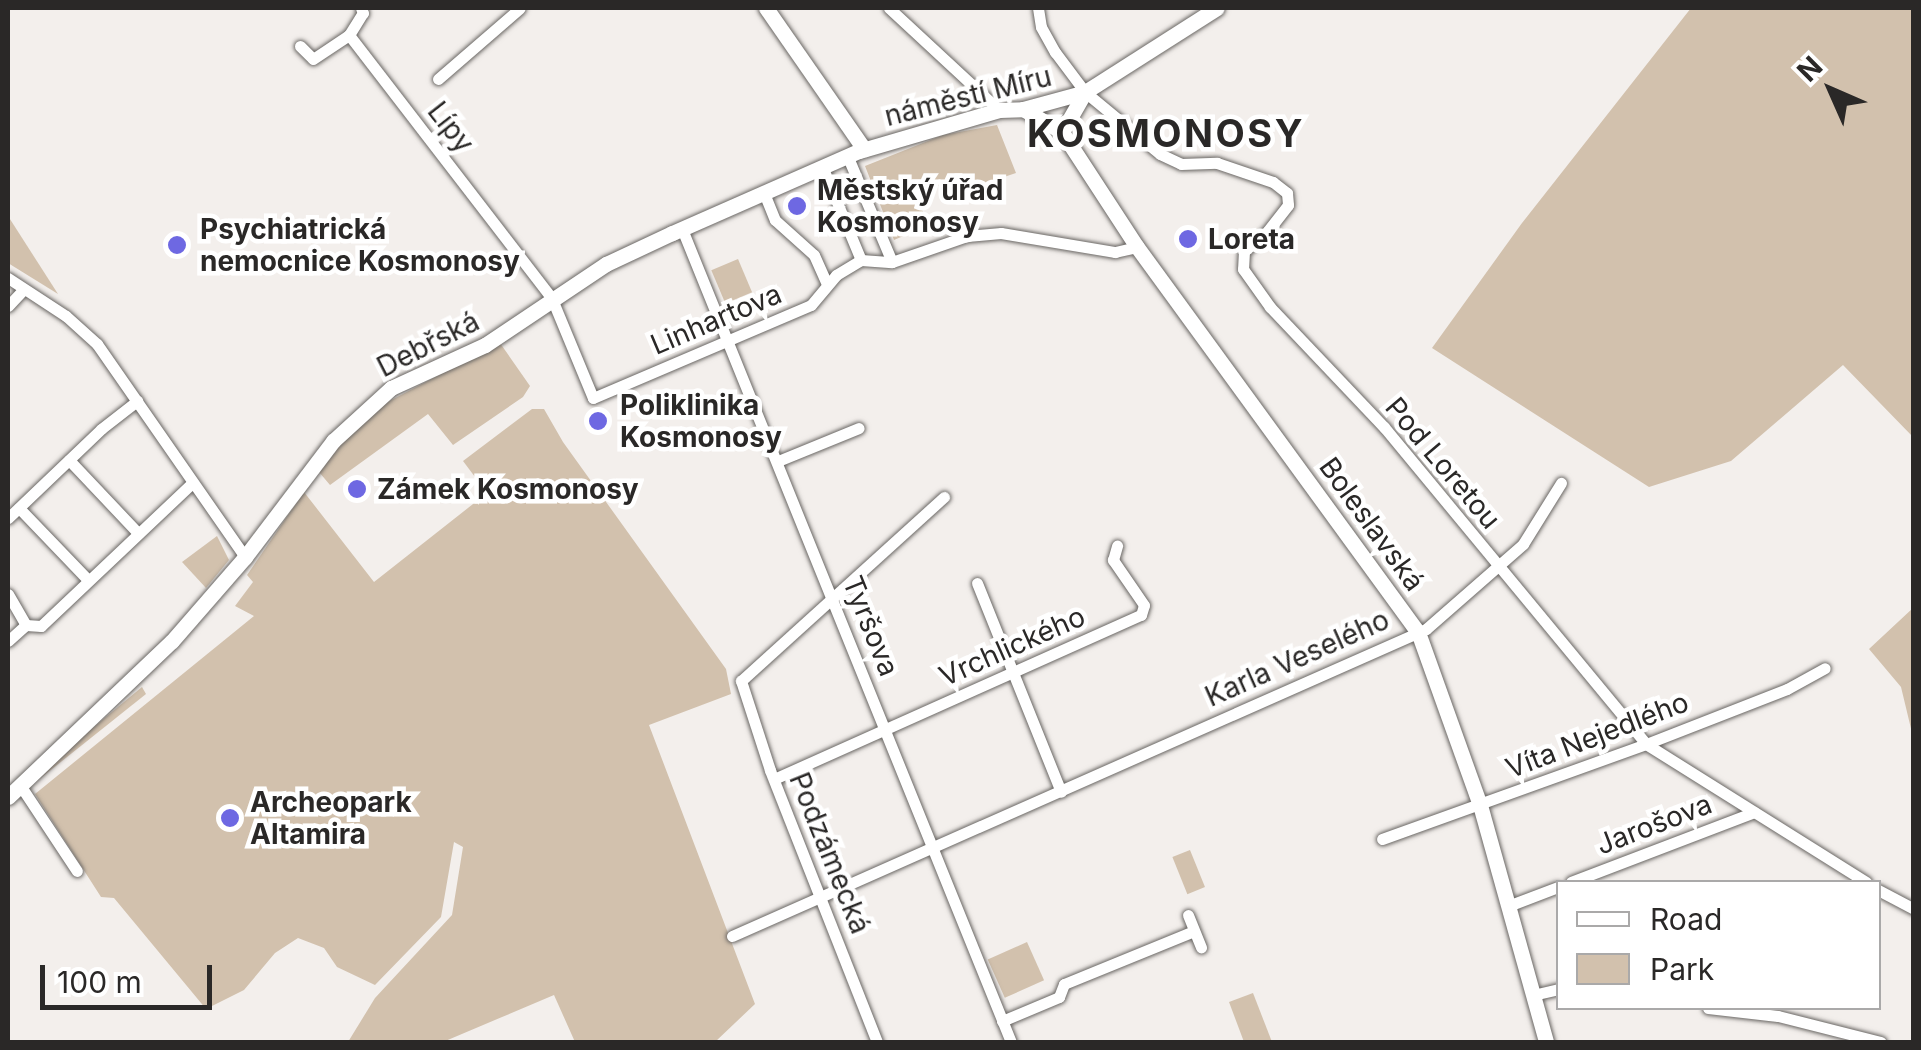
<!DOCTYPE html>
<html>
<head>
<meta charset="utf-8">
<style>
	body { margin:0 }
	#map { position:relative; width:1921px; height:1050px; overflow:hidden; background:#f3efec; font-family:Inter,sans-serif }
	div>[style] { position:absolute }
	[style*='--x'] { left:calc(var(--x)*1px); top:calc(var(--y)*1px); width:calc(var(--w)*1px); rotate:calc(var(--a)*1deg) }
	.green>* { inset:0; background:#d2c1ad; transform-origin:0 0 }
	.roads { filter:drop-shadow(0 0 2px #696663) drop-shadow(0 0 2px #696663) }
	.street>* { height:11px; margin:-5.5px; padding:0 5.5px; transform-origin:5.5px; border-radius:5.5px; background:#fff }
	.secondary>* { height:15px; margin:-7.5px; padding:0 7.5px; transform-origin:7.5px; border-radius:7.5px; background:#fff }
	.dots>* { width:28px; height:28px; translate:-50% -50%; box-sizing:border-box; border:5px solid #fff; border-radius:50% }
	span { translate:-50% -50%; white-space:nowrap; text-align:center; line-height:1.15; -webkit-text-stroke:9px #fff; paint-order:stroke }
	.street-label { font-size:28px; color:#2a2827 }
	.poi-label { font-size:28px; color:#2a2827; font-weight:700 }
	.left { translate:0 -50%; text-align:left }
	.district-label { font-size:38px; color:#2a2827; font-weight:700; letter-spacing:2.5px }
	.frame { position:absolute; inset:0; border:10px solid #2a2827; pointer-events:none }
	.legend { position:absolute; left:1556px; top:880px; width:325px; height:130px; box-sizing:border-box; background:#fff; border:2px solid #aaa9a9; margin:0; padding:12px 18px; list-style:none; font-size:30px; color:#2a2827 }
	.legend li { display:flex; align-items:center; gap:20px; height:50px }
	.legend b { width:50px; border:2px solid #aaa9a9 }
	.north { position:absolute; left:1781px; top:40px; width:100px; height:100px; -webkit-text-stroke:8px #fff; paint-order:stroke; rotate:315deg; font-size:28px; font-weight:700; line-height:40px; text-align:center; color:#2a2827 }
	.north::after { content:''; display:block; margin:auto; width:35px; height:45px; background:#2a2827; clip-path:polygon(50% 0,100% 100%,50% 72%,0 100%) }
	.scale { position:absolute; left:40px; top:965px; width:172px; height:45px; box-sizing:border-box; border:5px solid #2a2827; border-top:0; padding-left:12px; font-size:30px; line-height:35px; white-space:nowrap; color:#2a2827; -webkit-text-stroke:8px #fff; paint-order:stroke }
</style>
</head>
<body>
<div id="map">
	<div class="green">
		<div style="clip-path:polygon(1691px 8px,1913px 8px,1913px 437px,1843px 365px,1731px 461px,1649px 487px,1432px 348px,1522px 223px)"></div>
		<div style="clip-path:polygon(997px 125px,1016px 173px,968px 189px,961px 176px,918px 195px,927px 226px,894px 240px,865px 166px,943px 135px)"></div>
		<div style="clip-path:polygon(8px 216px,58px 294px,8px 263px)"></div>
		<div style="left:738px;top:259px;width:36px;height:29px;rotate:67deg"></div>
		<div style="clip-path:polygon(500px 343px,530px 386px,523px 397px,453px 445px,428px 414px,330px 485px,319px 472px,345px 436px,380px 406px)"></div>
		<div style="clip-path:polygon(532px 409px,544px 409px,563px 442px,726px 669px,731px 694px,649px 725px,755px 1004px,715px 1042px,575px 1042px,554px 995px,443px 1042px,348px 1042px,375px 998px,452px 915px,463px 847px,454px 842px,441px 917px,375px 985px,337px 967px,324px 948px,298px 938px,275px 953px,244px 990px,206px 1009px,114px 898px,101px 897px,35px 794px,254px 616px,235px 606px,253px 582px,247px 575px,304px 492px,374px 582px,487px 493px,463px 461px)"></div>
		<div style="clip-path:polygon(217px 536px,229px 560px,206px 588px,182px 562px)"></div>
		<div style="clip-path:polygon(1913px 608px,1913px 737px,1901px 687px,1869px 649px)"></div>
		<div style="clip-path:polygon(142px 687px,146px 694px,37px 781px,77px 741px)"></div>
		<div style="left:1190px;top:850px;width:40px;height:19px;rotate:68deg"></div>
		<div style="left:1027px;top:942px;width:42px;height:43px;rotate:66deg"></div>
		<div style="clip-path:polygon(1253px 993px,1272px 1042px,1244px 1042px,1229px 1002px)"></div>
	</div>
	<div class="roads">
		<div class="street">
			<div style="--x:889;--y:8;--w:150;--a:42.8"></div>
			<div style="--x:1038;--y:8;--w:19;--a:81"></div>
			<div style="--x:1041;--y:27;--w:29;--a:61"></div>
			<div style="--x:1055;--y:52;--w:50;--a:53.1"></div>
			<div style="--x:1085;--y:92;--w:97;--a:39.6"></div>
			<div style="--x:1160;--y:154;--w:23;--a:25"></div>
			<div style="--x:1181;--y:164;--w:36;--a:-2"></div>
			<div style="--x:1217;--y:163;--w:59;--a:18.7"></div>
			<div style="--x:1273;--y:182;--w:18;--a:38"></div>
			<div style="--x:1287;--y:193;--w:12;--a:85"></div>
			<div style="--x:1288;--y:205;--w:33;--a:128"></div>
			<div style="--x:1268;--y:231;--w:31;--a:140"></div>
			<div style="--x:1244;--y:251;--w:18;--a:93"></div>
			<div style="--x:1243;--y:269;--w:47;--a:54.6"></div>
			<div style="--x:1270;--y:307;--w:166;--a:46.5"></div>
			<div style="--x:1384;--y:427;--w:411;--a:50.4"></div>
			<div style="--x:1646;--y:744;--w:260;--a:32.1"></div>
			<div style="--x:349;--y:35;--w:333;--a:52.4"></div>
			<div style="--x:552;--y:299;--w:107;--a:67.5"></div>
			<div style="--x:593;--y:398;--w:237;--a:-23.1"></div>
			<div style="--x:811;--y:305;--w:39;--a:-50"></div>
			<div style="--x:836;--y:275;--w:29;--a:-31"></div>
			<div style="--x:861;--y:260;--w:31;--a:4"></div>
			<div style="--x:892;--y:262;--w:79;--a:-19.1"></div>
			<div style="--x:967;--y:236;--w:34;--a:-5"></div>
			<div style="--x:1001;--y:233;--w:116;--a:9.5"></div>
			<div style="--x:1115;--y:252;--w:23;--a:-13"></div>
			<div style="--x:300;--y:46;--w:18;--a:45"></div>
			<div style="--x:313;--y:59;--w:43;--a:-33.7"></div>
			<div style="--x:349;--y:35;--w:26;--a:-58"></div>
			<div style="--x:363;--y:13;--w:5;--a:-112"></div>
			<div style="--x:438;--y:79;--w:108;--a:-40.9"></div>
			<div style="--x:847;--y:155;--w:116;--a:67.2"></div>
			<div style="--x:822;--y:166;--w:102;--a:67.5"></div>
			<div style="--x:764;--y:193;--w:29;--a:68"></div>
			<div style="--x:775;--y:220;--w:52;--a:41.9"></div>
			<div style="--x:814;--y:255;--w:32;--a:66"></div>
			<div style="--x:682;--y:229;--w:877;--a:67.97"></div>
			<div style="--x:8;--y:278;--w:69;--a:33.2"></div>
			<div style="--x:66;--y:316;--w:42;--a:42.1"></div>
			<div style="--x:97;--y:344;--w:259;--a:55.2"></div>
			<div style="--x:8;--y:306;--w:23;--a:-47"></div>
			<div style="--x:69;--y:460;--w:99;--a:46.6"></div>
			<div style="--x:778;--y:461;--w:87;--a:-22.2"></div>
			<div style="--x:19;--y:508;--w:100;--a:46.2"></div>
			<div style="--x:8;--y:518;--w:129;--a:-43.7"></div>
			<div style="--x:101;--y:429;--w:46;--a:-37.9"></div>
			<div style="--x:977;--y:583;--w:225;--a:68.1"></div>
			<div style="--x:8;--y:594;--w:36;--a:60"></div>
			<div style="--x:8;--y:641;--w:24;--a:-42"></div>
			<div style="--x:26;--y:625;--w:15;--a:4"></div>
			<div style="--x:41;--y:626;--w:208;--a:-43.4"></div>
			<div style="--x:774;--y:779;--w:402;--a:-24.1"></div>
			<div style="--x:1141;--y:615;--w:10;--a:-73"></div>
			<div style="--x:1144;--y:605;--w:55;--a:-124.6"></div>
			<div style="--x:1113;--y:560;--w:15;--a:-74"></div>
			<div style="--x:20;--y:785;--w:103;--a:56.5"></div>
			<div style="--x:1382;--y:839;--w:281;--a:-19.8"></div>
			<div style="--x:1646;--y:744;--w:151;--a:-21.3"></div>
			<div style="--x:1787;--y:689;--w:43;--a:-28.9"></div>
			<div style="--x:1571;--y:882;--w:196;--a:-20.9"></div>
			<div style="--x:1878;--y:890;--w:41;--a:27.8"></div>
			<div style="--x:1508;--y:906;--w:53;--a:-20.8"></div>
			<div style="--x:1188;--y:915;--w:35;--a:68"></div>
			<div style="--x:732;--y:936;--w:759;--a:-23.86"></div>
			<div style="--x:1426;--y:629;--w:129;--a:-41.2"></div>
			<div style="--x:1523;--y:544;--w:72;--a:-58.1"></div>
			<div style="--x:1533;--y:995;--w:26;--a:-13"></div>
			<div style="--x:1708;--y:1008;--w:70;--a:6.5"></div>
			<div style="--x:1778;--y:1016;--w:106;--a:14.2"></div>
			<div style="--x:1002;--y:1021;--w:62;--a:-22.8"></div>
			<div style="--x:1059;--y:997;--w:14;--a:-69"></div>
			<div style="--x:1064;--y:984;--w:140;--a:-22.2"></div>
			<div style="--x:877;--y:1042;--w:292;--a:-111.5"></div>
			<div style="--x:770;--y:770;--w:94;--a:-108"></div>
			<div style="--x:741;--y:681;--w:274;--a:-42.2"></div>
		</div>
		<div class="secondary">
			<div style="--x:766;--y:8;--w:172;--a:55.2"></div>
			<div style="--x:1023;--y:109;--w:45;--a:30.5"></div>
			<div style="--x:1062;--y:132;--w:137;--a:56.9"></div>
			<div style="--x:1137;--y:247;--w:477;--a:53.9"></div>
			<div style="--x:1418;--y:632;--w:184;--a:70.3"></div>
			<div style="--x:1480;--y:805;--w:246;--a:74.4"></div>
			<div style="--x:1062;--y:132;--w:46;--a:-60.1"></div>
			<div style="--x:8;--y:797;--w:226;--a:-43.6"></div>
			<div style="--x:172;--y:641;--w:111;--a:-49"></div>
			<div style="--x:245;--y:557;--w:146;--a:-52.8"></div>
			<div style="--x:333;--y:441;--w:79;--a:-42.4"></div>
			<div style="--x:391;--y:388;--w:103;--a:-24.6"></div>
			<div style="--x:485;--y:345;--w:146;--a:-33.8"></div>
			<div style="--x:606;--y:264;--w:73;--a:-25.2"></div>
			<div style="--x:672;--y:233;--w:204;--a:-23.7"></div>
			<div style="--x:859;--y:151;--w:146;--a:-16.3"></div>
			<div style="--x:999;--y:110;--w:24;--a:-2"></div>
			<div style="--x:1023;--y:109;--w:64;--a:-15.3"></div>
			<div style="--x:1085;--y:92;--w:156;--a:-32.5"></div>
		</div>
	</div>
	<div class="dots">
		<div style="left:797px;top:206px;background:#6e68e2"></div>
		<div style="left:1188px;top:239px;background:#6e68e2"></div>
		<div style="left:177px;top:245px;background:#6e68e2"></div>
		<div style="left:598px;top:421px;background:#6e68e2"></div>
		<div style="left:357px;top:489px;background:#6e68e2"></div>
		<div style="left:230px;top:818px;background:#6e68e2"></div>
	</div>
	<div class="street-label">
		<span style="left:968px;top:96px;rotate:-14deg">náměstí Míru</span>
		<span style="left:451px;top:127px;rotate:52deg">Lípy</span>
		<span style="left:716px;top:319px;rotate:-23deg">Linhartova</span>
		<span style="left:428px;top:344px;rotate:-27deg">Debřská</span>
		<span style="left:1443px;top:463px;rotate:50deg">Pod Loretou</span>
		<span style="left:1372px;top:524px;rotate:54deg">Boleslavská</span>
		<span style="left:871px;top:626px;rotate:68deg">Tyršova</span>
		<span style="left:1012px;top:646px;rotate:-24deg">Vrchlického</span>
		<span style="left:1297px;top:658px;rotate:-24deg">Karla Veselého</span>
		<span style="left:1597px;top:735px;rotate:-21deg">Víta Nejedlého</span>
		<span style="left:1654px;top:824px;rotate:-21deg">Jarošova</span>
		<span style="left:830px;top:853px;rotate:68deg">Podzámecká</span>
	</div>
	<div class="poi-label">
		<span class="left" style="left:817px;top:206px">Městský úřad<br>Kosmonosy</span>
		<span class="left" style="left:200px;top:245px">Psychiatrická<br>nemocnice Kosmonosy</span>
		<span class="left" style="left:1208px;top:239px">Loreta</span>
		<span class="left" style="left:620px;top:421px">Poliklinika<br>Kosmonosy</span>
		<span class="left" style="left:377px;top:489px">Zámek Kosmonosy</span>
		<span class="left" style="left:250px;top:818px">Archeopark<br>Altamira</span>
	</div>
	<div class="district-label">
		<span style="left:1166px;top:134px">KOSMONOSY</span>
	</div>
	<div class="frame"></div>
	<ul class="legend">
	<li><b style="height:12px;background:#fff"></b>Road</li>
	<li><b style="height:28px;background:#d2c1ad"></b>Park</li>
	</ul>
	<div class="north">N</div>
	<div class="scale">100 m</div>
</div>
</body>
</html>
